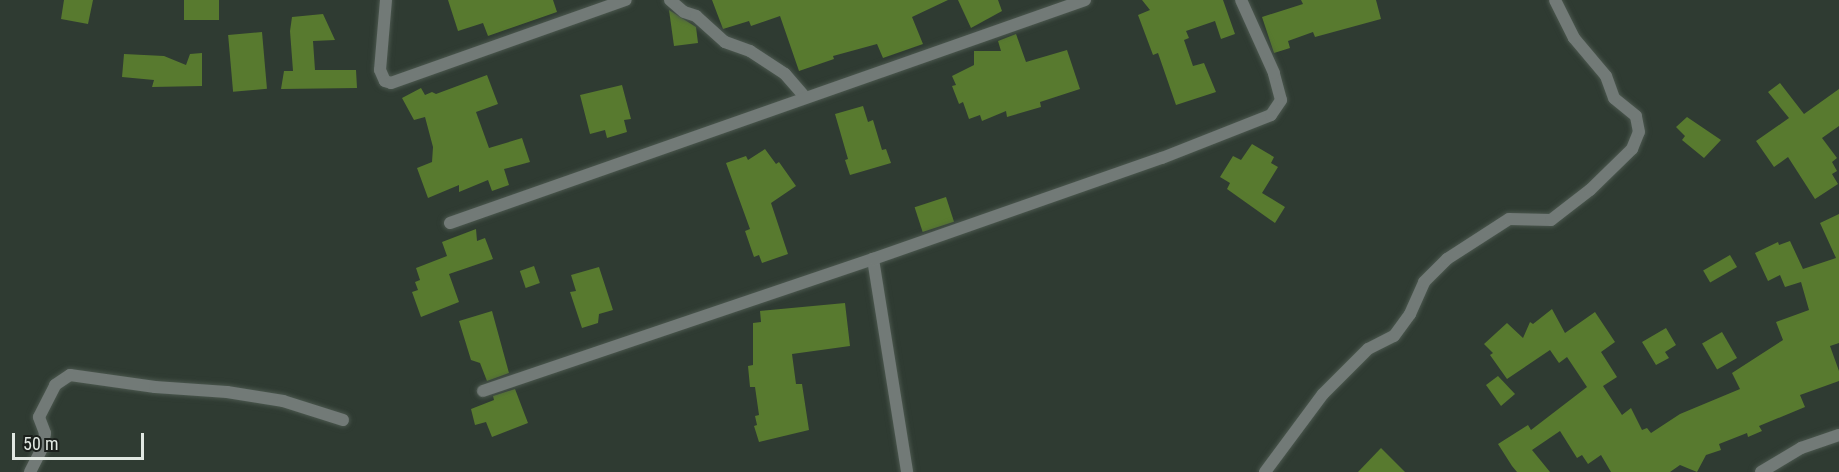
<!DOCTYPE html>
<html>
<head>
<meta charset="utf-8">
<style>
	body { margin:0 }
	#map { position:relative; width:1839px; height:472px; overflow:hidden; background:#2f3b32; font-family:"Roboto Condensed",sans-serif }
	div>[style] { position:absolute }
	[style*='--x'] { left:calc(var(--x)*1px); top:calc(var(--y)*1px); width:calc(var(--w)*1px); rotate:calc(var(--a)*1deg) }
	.building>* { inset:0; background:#587a2f; transform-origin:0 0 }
	.roads { filter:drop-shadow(0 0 2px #4b574e) drop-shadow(0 0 2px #4b574e) }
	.minor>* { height:12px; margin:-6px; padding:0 6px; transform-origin:6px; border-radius:6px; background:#727a77 }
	span { translate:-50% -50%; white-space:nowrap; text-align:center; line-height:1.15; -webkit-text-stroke:6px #1b201c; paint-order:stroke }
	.scale { position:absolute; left:12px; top:433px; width:132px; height:27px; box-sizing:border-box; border:3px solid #e1e8e2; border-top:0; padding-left:8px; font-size:18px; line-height:21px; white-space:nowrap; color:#e1e8e2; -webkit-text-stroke:4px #1b201c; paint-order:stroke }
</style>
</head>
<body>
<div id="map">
	<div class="building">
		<div style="clip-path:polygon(64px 0,93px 0,88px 24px,61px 19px)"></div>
		<div style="left:184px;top:0;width:35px;height:20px"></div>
		<div style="clip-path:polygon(448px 0,553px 0,557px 12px,488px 36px,483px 23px,458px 31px)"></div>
		<div style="clip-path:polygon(712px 0,948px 0,912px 17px,923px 44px,883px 58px,877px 44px,833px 56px,834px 59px,799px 71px,780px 16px,751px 26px,749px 21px,723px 29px)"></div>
		<div style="clip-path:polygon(958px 0,998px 0,1002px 11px,971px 28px)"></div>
		<div style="clip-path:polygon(1142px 0,1223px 0,1235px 34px,1221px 39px,1215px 21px,1186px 31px,1189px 38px,1184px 40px,1193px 66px,1204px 63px,1216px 92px,1176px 105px,1158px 53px,1153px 55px,1138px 15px,1150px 10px)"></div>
		<div style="clip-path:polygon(1301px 0,1376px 0,1381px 19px,1315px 37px,1313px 32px,1288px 41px,1290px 48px,1274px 53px,1262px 17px,1303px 4px)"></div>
		<div style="clip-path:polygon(669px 10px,696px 27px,698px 43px,674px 46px)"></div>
		<div style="clip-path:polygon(323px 14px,335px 40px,313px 41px,315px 70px,356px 70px,357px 88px,281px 89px,284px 71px,293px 71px,290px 31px,292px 17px)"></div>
		<div style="left:262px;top:32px;width:57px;height:34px;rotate:85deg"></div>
		<div style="clip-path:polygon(1016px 34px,1026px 62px,1067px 50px,1080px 89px,1040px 102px,1041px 107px,1007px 117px,1006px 111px,982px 121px,980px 115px,969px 119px,963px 102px,959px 104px,952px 86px,956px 85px,952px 76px,974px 65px,974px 51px,1001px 51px,998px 41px)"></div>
		<div style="clip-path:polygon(202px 53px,202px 86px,152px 87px,154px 80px,122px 77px,124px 54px,164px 56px,186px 65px,190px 54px)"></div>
		<div style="clip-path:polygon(487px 75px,498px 104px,476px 112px,489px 148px,522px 138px,530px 162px,504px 169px,509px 185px,492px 191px,488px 180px,459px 192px,459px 185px,428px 198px,417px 168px,432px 162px,433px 147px,425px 117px,414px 120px,402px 98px,421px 88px,425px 95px,432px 92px,436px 94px)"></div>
		<div style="clip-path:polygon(1780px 83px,1804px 114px,1839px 89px,1839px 126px,1822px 138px,1837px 158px,1832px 162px,1837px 171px,1832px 174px,1838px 184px,1815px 199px,1788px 157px,1774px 167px,1756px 141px,1789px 118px,1768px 92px)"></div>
		<div style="clip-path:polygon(622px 85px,631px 119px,624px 120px,627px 132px,607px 138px,605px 130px,590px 134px,580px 95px)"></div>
		<div style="clip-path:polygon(863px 106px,868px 122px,873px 120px,882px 150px,886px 149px,891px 163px,850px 175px,845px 160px,848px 159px,835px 114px)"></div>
		<div style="clip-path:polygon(1687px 117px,1721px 140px,1704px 158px,1682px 140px,1685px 136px,1676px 127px)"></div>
		<div style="clip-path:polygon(1252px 144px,1274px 157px,1271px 163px,1278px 167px,1262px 193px,1285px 207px,1275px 223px,1227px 189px,1230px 183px,1220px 177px,1233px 156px,1241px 160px)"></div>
		<div style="clip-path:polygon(765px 149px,776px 164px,779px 162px,796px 186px,771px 203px,788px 254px,762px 263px,759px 255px,754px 257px,745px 231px,750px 229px,726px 163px,746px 156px,748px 160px)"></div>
		<div style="left:946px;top:197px;width:26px;height:33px;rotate:72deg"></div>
		<div style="clip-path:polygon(1839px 214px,1839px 343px,1830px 346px,1839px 371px,1839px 381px,1800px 395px,1805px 407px,1759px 426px,1762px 431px,1748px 437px,1747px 433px,1719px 444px,1721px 450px,1706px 455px,1697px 472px,1680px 465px,1670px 472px,1611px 472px,1601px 455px,1588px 464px,1582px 455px,1577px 458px,1560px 431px,1532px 450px,1550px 472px,1517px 472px,1512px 466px,1498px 444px,1528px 425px,1531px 430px,1587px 387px,1567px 357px,1559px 363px,1550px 350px,1507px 379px,1490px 355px,1493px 353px,1484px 344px,1507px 323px,1523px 338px,1530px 322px,1533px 324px,1552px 309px,1565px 333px,1595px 312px,1615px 342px,1601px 352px,1617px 377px,1603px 386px,1622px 415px,1631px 408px,1642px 430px,1647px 428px,1651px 433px,1680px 414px,1740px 389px,1732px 373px,1783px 340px,1776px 322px,1809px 310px,1801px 282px,1785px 287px,1780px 275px,1768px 281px,1755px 253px,1778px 242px,1779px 245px,1790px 241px,1803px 269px,1836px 258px,1820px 223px)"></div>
		<div style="clip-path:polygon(476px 229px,477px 241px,485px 238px,493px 259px,449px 274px,459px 302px,421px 317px,412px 292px,418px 290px,415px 282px,420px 280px,416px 268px,447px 256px,442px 242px)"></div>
		<div style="left:1730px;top:255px;width:14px;height:31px;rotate:60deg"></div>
		<div style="left:534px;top:266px;width:18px;height:15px;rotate:71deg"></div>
		<div style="clip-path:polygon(599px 267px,613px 310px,599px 314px,598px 323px,582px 328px,570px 292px,576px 291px,571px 275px)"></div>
		<div style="clip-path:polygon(845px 303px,850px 346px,792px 354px,796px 384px,802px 384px,809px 430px,759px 442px,754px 426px,757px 425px,755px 416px,759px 415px,755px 387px,750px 387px,748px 366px,753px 365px,753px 323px,761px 322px,760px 311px)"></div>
		<div style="clip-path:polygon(492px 311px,509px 373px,487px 381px,480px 363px,471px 360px,459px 321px)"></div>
		<div style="clip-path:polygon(1666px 328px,1676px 345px,1665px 352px,1669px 358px,1656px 365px,1642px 342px)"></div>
		<div style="left:1722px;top:332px;width:30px;height:23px;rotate:60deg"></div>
		<div style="clip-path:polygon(1498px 376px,1515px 394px,1501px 406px,1486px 385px)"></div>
		<div style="clip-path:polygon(515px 389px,528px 423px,492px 437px,486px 422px,475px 425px,471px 409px,494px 400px,493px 396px)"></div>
		<div style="clip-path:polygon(1381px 448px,1405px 472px,1358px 472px)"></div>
	</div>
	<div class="roads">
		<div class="minor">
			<div style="--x:386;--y:0;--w:70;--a:94.9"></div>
			<div style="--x:380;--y:70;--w:12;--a:66"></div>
			<div style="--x:385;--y:81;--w:6;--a:18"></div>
			<div style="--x:391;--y:83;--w:249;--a:-19.5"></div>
			<div style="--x:670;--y:0;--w:18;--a:41"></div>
			<div style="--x:684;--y:12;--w:13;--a:18"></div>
			<div style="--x:696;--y:16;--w:39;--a:42"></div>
			<div style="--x:725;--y:42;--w:27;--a:20"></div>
			<div style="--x:750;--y:51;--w:42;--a:33.3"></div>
			<div style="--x:785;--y:74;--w:30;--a:49"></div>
			<div style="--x:450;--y:223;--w:673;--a:-19.35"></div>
			<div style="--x:873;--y:259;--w:216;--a:80.9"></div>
			<div style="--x:483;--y:391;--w:412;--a:-18.7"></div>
			<div style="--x:873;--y:259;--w:306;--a:-19.3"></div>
			<div style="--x:1162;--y:158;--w:117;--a:-21.5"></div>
			<div style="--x:1271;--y:115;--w:18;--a:-56"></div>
			<div style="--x:1281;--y:100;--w:28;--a:-105"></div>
			<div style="--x:1274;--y:73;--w:80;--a:-114.3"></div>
			<div style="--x:30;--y:472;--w:28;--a:-63"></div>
			<div style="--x:43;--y:447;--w:14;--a:-82"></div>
			<div style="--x:45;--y:433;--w:17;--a:-111"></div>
			<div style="--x:39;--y:417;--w:36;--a:-63"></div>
			<div style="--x:55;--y:385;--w:18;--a:-34"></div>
			<div style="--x:70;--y:375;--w:86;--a:8"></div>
			<div style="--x:155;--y:387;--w:72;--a:4"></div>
			<div style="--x:227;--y:392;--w:57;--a:9.1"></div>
			<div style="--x:283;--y:401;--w:63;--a:17.6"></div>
			<div style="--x:1265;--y:472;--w:97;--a:-53.4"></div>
			<div style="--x:1323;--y:394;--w:64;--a:-45"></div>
			<div style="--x:1368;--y:349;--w:29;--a:-27"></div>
			<div style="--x:1394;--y:336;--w:27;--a:-54"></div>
			<div style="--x:1410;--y:314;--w:35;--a:-66"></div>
			<div style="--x:1424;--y:282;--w:33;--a:-45"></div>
			<div style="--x:1447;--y:259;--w:74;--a:-32.8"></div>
			<div style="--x:1509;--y:219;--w:42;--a:1.4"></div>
			<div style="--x:1551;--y:220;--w:49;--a:-37.6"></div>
			<div style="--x:1590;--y:190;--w:59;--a:-44.3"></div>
			<div style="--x:1632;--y:149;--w:18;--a:-68"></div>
			<div style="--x:1639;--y:132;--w:16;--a:-101"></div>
			<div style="--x:1636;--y:116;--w:28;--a:-141"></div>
			<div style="--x:1614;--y:98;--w:23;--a:-110"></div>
			<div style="--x:1606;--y:76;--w:50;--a:-130.1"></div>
			<div style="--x:1574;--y:38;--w:42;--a:-116.6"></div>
			<div style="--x:1761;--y:472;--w:47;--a:-31"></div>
			<div style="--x:1801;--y:448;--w:40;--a:-18.9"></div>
		</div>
	</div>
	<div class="scale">50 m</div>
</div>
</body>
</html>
